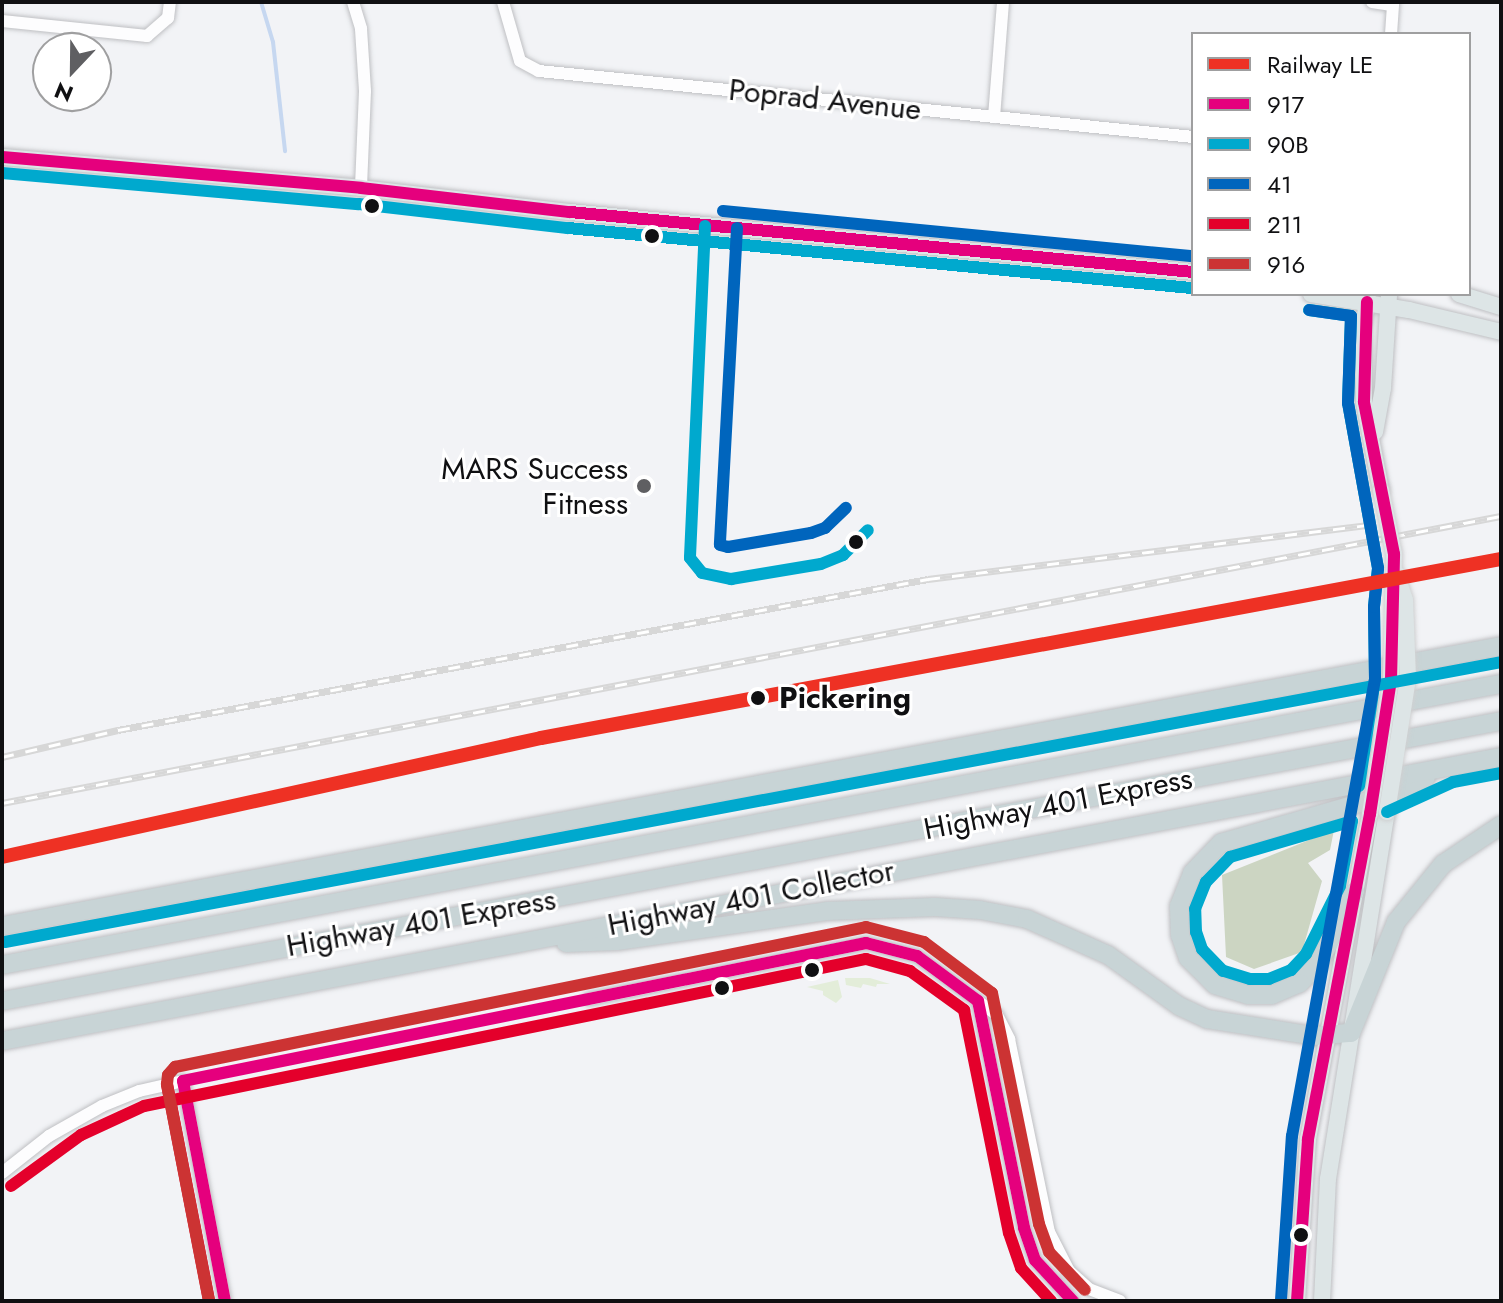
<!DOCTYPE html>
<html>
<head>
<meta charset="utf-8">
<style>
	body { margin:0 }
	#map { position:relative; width:1503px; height:1303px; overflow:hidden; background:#f2f3f6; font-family:Jost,sans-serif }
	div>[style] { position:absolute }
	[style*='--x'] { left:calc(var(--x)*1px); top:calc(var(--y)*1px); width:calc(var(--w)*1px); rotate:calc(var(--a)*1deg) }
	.green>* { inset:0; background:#e3edd9 }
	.forest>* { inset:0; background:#ccd5c2 }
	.stream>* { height:4px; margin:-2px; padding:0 2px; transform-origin:2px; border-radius:2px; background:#c6d7f0 }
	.roads { filter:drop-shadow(0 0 2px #bfc0c3) drop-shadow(0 0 2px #bfc0c3) }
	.minor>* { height:12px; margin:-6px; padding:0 6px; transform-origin:6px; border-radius:6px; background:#fdfdfe }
	.major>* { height:16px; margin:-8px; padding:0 8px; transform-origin:8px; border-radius:8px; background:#dde5e6 }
	.highway>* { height:18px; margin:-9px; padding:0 9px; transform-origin:9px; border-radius:9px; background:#c8d4d6 }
	.rail>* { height:7px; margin-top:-3.5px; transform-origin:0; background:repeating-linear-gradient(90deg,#fff 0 12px,#d7d7d7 0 24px); box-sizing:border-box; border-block:2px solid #d7d7d7 }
	.bridges { filter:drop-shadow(0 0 2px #cfd0d1) drop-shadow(0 0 2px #cfd0d1) }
	.major-bridge>* { height:16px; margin:-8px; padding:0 8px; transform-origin:8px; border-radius:8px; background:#dde5e6 }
	.bus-1>* { height:12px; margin:-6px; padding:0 6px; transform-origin:6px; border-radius:6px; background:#e5007d }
	.bus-2>* { height:12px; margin:-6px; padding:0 6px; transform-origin:6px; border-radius:6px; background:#00a9ce }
	.bus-3>* { height:12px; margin:-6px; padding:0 6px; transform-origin:6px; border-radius:6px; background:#0065bd }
	.bus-4>* { height:12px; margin:-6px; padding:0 6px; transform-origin:6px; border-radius:6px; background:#e4002b }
	.bus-5>* { height:12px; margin:-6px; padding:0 6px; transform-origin:6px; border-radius:6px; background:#c33 }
	.rail-1>* { height:14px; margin:-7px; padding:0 7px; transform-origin:7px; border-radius:7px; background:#ee3124 }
	.dots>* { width:22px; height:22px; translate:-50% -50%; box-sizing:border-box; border:4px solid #fff; border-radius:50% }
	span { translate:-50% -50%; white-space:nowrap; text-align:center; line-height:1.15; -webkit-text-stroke:6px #fff; paint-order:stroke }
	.street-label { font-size:30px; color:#101012 }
	.poi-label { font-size:30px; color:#101012 }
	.right { translate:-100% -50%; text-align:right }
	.stop-label { font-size:30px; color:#101012; font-weight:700 }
	.left { translate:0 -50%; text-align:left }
	.frame { position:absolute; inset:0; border:4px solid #101012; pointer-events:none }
	.legend { position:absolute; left:1191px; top:32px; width:280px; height:264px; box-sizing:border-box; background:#fff; border:2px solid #9f9fa0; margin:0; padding:10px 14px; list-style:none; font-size:24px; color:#101012 }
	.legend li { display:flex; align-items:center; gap:16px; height:40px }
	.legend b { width:40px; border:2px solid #9f9fa0 }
	.north { position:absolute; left:32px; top:32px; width:80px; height:80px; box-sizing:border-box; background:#fff; border:2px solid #9f9fa0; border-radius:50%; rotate:202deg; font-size:22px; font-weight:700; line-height:32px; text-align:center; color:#101012 }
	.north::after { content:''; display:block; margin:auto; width:28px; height:36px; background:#5f5f62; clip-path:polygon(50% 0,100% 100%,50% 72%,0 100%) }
</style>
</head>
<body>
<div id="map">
	<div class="green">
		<div style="clip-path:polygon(845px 978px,870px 978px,890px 984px,877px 984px,876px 987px,863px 984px,861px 988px,846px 985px)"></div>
		<div style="clip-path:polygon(838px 980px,842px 997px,836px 1003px,823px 995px,823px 991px,807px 987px)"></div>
	</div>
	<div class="forest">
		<div style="clip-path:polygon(1334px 830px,1330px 850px,1308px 863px,1322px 881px,1302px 952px,1254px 969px,1226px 957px,1222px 875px)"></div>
	</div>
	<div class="stream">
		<div style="--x:261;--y:2;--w:42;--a:73.3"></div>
		<div style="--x:273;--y:42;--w:110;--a:83.7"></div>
	</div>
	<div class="roads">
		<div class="minor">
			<div style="--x:353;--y:2;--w:28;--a:73"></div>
			<div style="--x:361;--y:29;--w:62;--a:86.3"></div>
			<div style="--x:365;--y:91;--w:97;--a:92.4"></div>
			<div style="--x:503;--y:2;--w:61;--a:73.9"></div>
			<div style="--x:520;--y:61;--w:21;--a:28"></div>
			<div style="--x:539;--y:71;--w:657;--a:5.76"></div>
			<div style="--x:1372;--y:2;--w:20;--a:9"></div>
			<div style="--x:2;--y:21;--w:146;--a:5.9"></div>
			<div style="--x:147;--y:36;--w:28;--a:-41"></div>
			<div style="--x:168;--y:18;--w:16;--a:-83"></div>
			<div style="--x:1391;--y:34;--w:32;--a:-86"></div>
			<div style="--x:994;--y:117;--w:115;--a:-85.5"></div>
			<div style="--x:589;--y:999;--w:283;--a:-11.4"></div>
			<div style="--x:866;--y:943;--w:53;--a:14.3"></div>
			<div style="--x:917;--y:956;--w:99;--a:36.4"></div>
			<div style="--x:997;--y:1015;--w:27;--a:63"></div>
			<div style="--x:1009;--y:1039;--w:197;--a:78.3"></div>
			<div style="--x:1049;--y:1232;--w:44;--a:62.9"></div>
			<div style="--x:1069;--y:1271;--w:27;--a:42"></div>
			<div style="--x:1089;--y:1289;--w:33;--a:21"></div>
			<div style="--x:978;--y:1001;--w:232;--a:78.5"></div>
			<div style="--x:1024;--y:1228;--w:34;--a:71"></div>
			<div style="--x:1035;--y:1260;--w:56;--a:47.2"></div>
			<div style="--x:2;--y:1173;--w:60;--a:-38.2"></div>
			<div style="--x:49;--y:1136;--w:61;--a:-29.5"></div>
			<div style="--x:102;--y:1106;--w:40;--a:-22"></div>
			<div style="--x:139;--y:1091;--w:45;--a:-12.8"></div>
			<div style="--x:183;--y:1081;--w:224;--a:79.2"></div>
		</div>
		<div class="major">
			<div style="--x:2;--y:157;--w:360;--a:4.9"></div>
			<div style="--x:361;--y:188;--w:210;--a:6.6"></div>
			<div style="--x:570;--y:212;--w:626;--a:5.5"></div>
			<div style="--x:1311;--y:294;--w:99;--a:9.3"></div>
			<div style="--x:1409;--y:310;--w:95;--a:13.4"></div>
			<div style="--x:1368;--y:294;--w:34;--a:98"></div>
			<div style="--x:1363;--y:328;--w:74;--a:89.2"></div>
			<div style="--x:1364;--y:402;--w:90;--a:79.1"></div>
			<div style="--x:1459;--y:294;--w:44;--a:17.2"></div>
			<div style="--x:1375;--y:432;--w:45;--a:-79.7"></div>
			<div style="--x:1383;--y:388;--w:94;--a:-86.3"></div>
			<div style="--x:1297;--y:1301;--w:162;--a:-86.1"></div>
			<div style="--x:1308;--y:1139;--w:331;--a:-79.2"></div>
			<div style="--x:1322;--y:1301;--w:122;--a:-87.2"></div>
			<div style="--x:1328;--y:1179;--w:372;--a:-80.9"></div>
		</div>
		<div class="highway">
			<div style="--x:1355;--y:891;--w:80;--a:116.6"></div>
			<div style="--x:1319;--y:963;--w:28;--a:134"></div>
			<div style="--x:1300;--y:983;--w:30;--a:157"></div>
			<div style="--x:1272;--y:995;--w:24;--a:180"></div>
			<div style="--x:1248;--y:995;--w:34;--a:-163"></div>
			<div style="--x:1215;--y:985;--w:38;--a:-135"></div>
			<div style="--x:1188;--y:958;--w:24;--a:-109"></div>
			<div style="--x:1180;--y:935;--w:29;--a:-92"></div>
			<div style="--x:1179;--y:906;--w:35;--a:-68"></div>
			<div style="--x:1192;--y:873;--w:42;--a:-46"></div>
			<div style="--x:1221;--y:843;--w:180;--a:-16.1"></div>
			<div style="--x:1394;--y:793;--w:35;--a:-25"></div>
			<div style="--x:2;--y:926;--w:1525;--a:-10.58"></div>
			<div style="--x:566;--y:943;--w:51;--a:-2.2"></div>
			<div style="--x:617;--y:941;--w:212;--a:-8.1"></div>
			<div style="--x:827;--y:911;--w:108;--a:-2.1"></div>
			<div style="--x:935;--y:907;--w:45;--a:3.8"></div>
			<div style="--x:980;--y:910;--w:48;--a:10.8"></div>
			<div style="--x:1027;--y:919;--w:89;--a:24"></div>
			<div style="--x:1108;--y:955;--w:87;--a:35.7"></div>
			<div style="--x:1179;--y:1006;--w:31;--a:25"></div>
			<div style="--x:1207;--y:1019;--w:108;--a:9"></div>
			<div style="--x:1314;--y:1036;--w:37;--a:-5"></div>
			<div style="--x:1351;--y:1033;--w:120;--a:-67.9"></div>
			<div style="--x:1396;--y:922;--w:75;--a:-51"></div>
			<div style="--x:1443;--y:864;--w:70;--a:-33.9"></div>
			<div style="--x:2;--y:965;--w:1525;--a:-10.62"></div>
			<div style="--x:2;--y:1001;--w:1525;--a:-10.58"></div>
			<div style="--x:2;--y:1041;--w:1526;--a:-10.73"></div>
		</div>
	</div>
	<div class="rail">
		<div style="--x:2;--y:757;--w:119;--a:-13.1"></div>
		<div style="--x:118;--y:730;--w:824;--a:-10.56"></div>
		<div style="--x:928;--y:579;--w:442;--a:-7"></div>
		<div style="--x:2;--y:803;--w:1526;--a:-10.84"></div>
	</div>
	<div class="bridges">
		<div class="major-bridge">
			<div style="--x:1387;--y:812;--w:136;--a:-81.1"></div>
			<div style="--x:1408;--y:678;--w:78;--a:-92.2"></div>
			<div style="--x:1405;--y:600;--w:28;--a:-108"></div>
			<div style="--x:1370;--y:814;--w:136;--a:-81.1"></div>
			<div style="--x:1391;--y:680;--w:126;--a:-88.6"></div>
			<div style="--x:1394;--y:554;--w:65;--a:-101.5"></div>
		</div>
	</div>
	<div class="bus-1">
		<div style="--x:2;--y:157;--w:360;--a:4.9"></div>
		<div style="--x:361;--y:188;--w:210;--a:6.6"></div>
		<div style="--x:570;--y:212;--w:626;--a:5.5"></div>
		<div style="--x:183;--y:1081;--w:697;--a:-11.42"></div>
		<div style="--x:866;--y:943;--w:53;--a:14.3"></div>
		<div style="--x:917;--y:956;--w:76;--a:36.4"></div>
		<div style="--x:978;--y:1001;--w:232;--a:78.5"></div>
		<div style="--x:1024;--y:1228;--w:34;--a:71"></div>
		<div style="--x:1035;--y:1260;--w:56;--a:47.2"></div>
		<div style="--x:183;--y:1081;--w:224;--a:79.2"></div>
		<div style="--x:1297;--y:1301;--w:162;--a:-86.1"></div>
		<div style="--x:1308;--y:1139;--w:331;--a:-79.2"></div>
		<div style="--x:1370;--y:814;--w:136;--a:-81.1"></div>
		<div style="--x:1391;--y:680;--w:126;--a:-88.6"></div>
		<div style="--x:1394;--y:554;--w:155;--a:-101.2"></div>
		<div style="--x:1364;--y:402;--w:100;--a:-88.3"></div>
	</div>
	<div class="bus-2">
		<div style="--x:2;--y:173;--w:358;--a:5"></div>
		<div style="--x:359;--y:204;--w:210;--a:6.6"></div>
		<div style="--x:568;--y:228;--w:626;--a:5.5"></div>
		<div style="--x:705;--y:226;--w:332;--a:92.6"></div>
		<div style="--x:690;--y:558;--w:19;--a:51"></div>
		<div style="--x:702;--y:573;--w:30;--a:12"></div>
		<div style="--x:731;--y:579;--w:91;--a:-9.5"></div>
		<div style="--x:821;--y:564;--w:24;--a:-22"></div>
		<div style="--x:843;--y:555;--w:35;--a:-45"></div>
		<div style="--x:1309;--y:310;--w:42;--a:8.1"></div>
		<div style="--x:1351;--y:316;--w:87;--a:92"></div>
		<div style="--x:1348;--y:403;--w:168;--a:79.7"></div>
		<div style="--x:1378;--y:568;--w:39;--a:96"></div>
		<div style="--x:1374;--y:607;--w:72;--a:89.2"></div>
		<div style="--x:1375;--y:679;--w:108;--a:98.5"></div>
		<div style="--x:1387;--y:812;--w:72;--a:-24.4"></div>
		<div style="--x:1453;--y:782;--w:49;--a:-10.6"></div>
		<div style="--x:1352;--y:821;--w:66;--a:100.5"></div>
		<div style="--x:1340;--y:886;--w:76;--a:116.6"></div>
		<div style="--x:1306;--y:954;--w:22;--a:133"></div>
		<div style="--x:1291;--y:970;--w:24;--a:158"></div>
		<div style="--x:1269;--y:979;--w:19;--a:180"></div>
		<div style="--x:1250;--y:979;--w:28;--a:-163"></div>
		<div style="--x:1223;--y:971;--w:30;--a:-134"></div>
		<div style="--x:1202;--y:949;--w:18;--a:-109"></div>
		<div style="--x:1196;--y:932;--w:23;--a:-92"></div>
		<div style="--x:1195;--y:909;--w:29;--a:-68"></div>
		<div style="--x:1206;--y:882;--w:35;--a:-46"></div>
		<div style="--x:1230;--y:857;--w:127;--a:-16.4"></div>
		<div style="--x:5;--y:942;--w:1522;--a:-10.6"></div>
	</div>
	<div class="bus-3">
		<div style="--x:723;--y:211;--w:472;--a:5.5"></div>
		<div style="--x:737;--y:228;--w:317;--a:93.1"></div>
		<div style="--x:720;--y:545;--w:8;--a:14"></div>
		<div style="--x:728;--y:547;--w:84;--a:-9.6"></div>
		<div style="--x:811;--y:533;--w:15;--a:-20"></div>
		<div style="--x:825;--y:528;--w:29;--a:-44"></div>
		<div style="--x:1281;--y:1300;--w:164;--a:-86.2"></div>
		<div style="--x:1292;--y:1136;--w:464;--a:-79.7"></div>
		<div style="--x:1375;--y:679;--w:72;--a:-90.8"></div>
		<div style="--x:1374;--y:607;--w:39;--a:-84"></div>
		<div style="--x:1378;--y:568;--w:168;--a:-100.3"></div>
		<div style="--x:1348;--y:403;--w:87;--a:-88"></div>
		<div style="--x:1351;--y:316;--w:42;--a:-171.9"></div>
	</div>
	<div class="bus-4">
		<div style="--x:167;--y:1084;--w:221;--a:79"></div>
		<div style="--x:11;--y:1186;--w:87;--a:-36.1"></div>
		<div style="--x:81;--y:1135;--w:69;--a:-24.7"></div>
		<div style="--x:144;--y:1106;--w:737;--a:-11.51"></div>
		<div style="--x:866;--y:959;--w:46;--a:15.3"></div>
		<div style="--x:910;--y:971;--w:67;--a:35.8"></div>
		<div style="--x:964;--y:1010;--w:227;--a:78.6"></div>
		<div style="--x:1009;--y:1233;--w:37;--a:71"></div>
		<div style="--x:1021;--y:1268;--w:45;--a:47.7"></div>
	</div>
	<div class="bus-5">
		<div style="--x:209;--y:1301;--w:221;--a:-101"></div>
		<div style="--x:167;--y:1084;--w:9;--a:-84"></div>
		<div style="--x:168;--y:1075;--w:11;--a:-49"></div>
		<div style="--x:175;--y:1067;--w:705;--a:-11.45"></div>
		<div style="--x:866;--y:927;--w:60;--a:14.5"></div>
		<div style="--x:924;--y:942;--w:85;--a:36.9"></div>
		<div style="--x:992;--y:993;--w:236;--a:78.5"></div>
		<div style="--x:1039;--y:1224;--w:30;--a:70"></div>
		<div style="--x:1049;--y:1252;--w:52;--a:46.5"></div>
	</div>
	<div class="rail-1">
		<div style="--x:2;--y:857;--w:552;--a:-12.45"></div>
		<div style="--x:541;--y:738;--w:977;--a:-10.56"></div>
	</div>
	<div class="dots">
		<div style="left:372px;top:206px;background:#101012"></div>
		<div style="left:652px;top:236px;background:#101012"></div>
		<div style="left:644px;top:486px;background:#5f5f62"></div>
		<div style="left:856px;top:542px;background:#101012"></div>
		<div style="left:758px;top:698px;background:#101012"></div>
		<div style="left:812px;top:970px;background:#101012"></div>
		<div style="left:722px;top:988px;background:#101012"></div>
		<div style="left:1301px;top:1235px;background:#101012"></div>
	</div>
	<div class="street-label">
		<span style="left:825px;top:100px;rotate:6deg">Poprad Avenue</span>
		<span style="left:1058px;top:804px;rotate:-11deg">Highway 401 Express</span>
		<span style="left:751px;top:898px;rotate:-11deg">Highway 401 Collector</span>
		<span style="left:421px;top:923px;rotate:-10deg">Highway 401 Express</span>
	</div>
	<div class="poi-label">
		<span class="right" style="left:628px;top:486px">MARS Success<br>Fitness</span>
	</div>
	<div class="stop-label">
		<span class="left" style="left:779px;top:698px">Pickering</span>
	</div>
	<div class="frame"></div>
	<ul class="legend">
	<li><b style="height:10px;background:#ee3124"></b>Railway LE</li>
	<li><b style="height:10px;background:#e5007d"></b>917</li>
	<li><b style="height:10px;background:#00a9ce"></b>90B</li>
	<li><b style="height:10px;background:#0065bd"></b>41</li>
	<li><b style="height:10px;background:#e4002b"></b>211</li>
	<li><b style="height:10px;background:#c33"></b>916</li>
	</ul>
	<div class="north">N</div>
</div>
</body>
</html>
